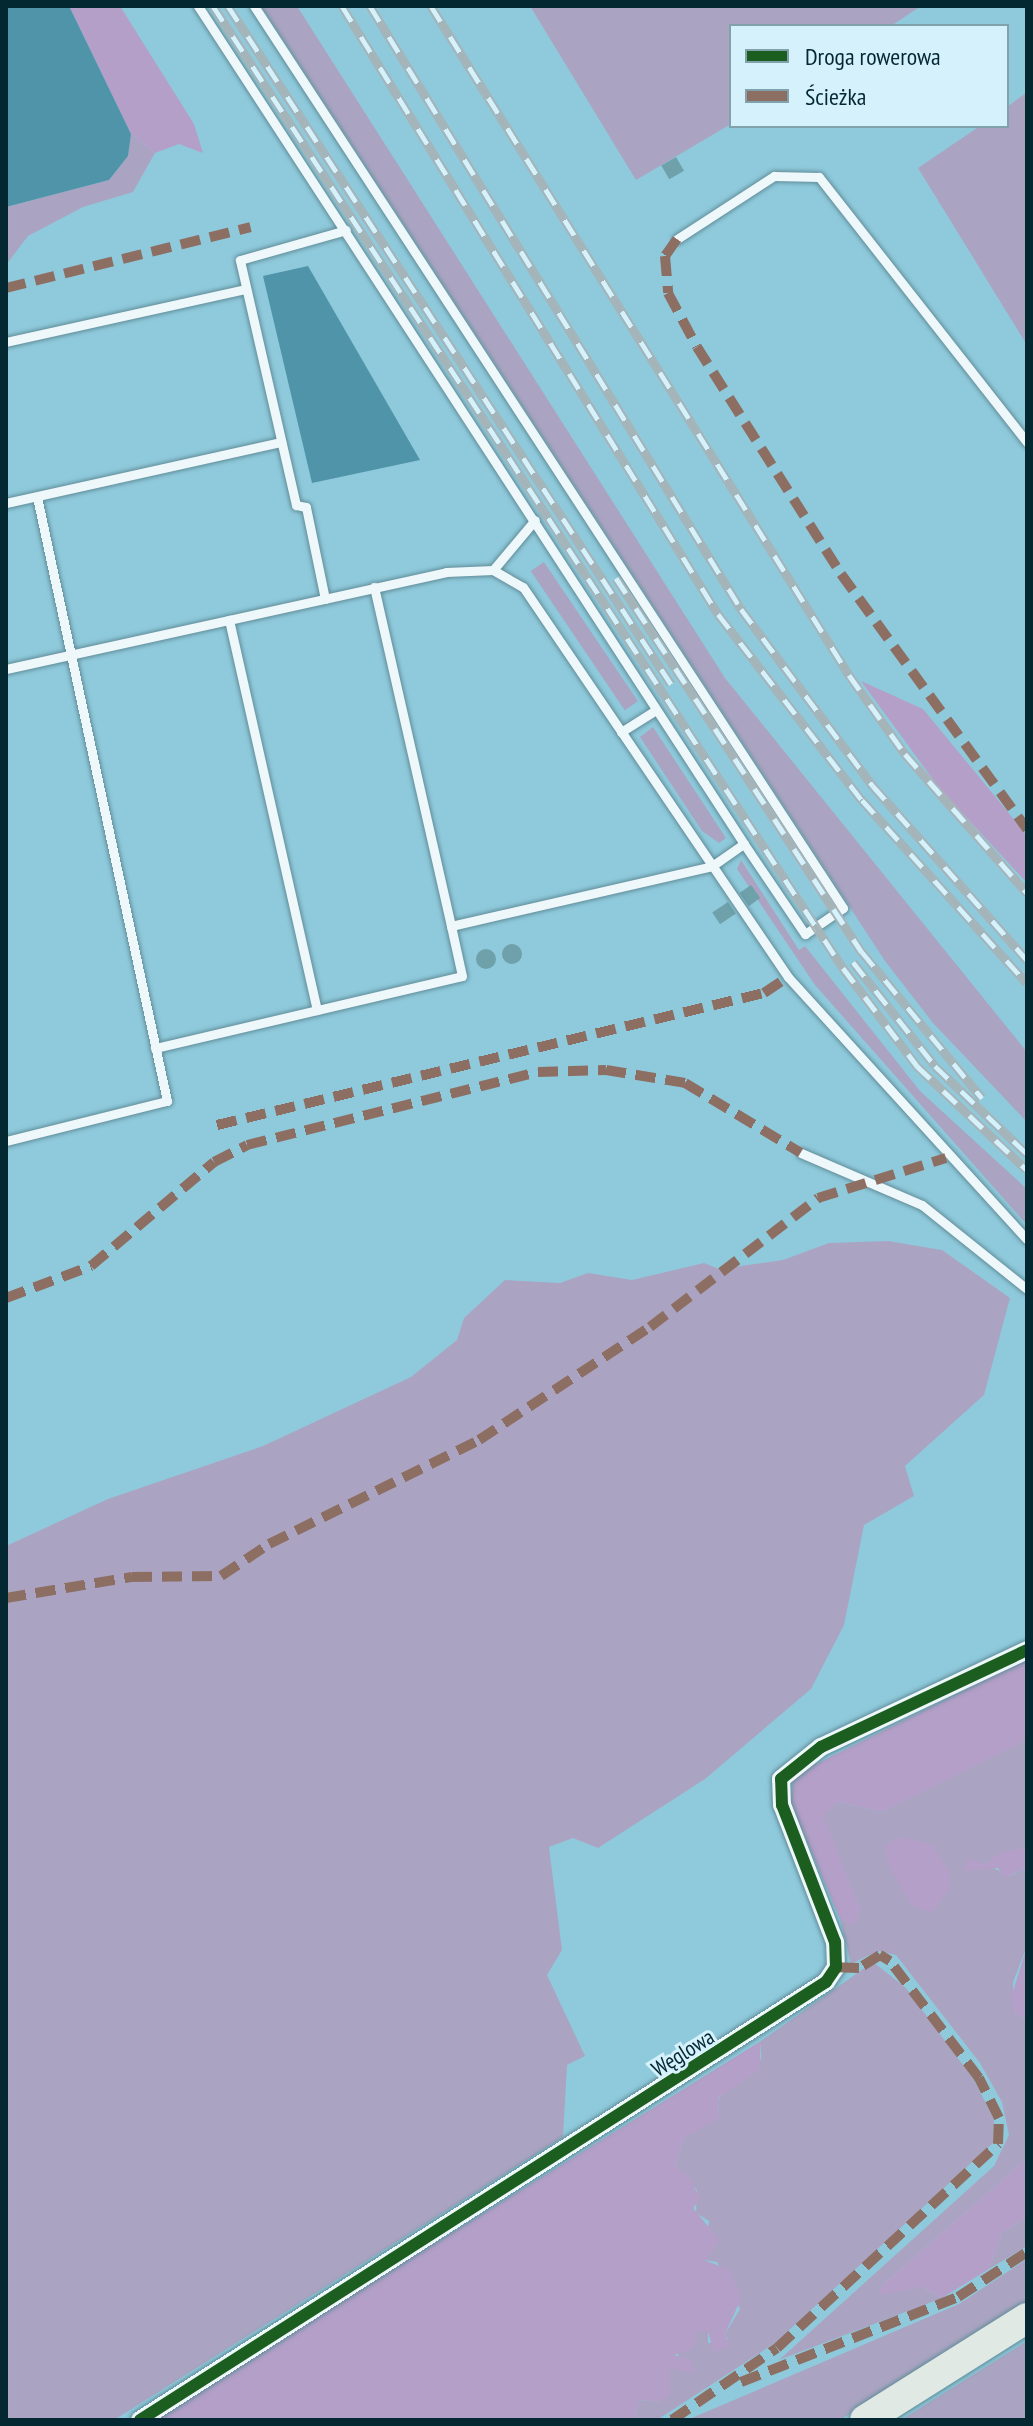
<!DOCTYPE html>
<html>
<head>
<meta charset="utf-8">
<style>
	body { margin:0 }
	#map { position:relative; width:1033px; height:2426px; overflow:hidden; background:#8fcadc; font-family:"PT Sans Narrow",sans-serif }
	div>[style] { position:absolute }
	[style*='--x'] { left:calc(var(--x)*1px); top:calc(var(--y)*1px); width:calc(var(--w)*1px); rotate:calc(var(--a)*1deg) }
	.green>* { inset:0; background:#aaa4c2; transform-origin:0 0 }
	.forest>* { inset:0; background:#b49fc8 }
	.water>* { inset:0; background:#4f94a8 }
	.building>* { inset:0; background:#6ea1aa; transform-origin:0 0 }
	.round { border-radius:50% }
	.roads { filter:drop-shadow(0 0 2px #618d99) drop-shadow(0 0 2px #618d99) }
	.lane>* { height:9px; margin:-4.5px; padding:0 4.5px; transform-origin:4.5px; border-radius:4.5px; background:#eef7fa }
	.street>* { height:18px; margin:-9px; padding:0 9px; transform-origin:9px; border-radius:9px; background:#eef7fa }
	.primary>* { height:30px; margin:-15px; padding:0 15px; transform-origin:15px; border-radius:15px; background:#e1e9e5 }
	.rail>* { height:9px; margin-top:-4.5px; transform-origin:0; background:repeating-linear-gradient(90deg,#d5f1fb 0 18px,#a5b4b8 0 36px); box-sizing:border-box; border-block:2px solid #a5b4b8 }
	.quiet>* { height:10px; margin-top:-5px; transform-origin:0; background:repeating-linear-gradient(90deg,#8d6e63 0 20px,transparent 0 30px) }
	.cycleway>* { height:12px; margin:-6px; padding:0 6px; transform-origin:6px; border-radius:6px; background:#1b5e20 }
	span { translate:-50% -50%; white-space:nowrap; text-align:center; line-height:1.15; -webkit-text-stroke:6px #d5f1fb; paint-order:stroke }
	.street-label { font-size:22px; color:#042832 }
	.frame { position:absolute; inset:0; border:8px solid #042832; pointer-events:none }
	.legend { position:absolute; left:729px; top:24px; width:280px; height:104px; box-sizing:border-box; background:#d5f1fb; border:2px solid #81a1ab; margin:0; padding:10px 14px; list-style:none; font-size:24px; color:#042832 }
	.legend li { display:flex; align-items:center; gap:16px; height:40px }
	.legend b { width:40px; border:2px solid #81a1ab }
</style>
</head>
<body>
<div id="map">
	<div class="green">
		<div style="clip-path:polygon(261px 6px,297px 6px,725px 678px,1027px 1052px,1027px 1122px,933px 1023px,885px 961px)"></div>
		<div style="clip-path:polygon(530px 6px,921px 6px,891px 26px,731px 26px,731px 124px,636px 180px)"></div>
		<div style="clip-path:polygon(1027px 92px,1027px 345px,918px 168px,980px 126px,1007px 126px,1007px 107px)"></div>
		<div style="clip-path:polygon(131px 134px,155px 153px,133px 192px,83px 207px,28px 236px,6px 265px,6px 207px,109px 180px,128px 156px)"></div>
		<div style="left:544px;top:562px;width:168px;height:16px;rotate:56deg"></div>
		<div style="clip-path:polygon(653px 727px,726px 838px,719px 843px,702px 831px,640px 737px)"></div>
		<div style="clip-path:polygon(741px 860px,799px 950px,805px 946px,920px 1091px,1027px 1189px,1027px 1225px,815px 985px,737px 869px)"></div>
		<div style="clip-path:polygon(888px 1241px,942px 1250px,1010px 1298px,984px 1395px,905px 1466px,914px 1496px,864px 1525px,844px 1625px,811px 1689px,705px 1779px,598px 1848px,573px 1838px,549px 1847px,562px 1950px,547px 1975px,585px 2056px,567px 2065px,563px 2137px,114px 2420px,6px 2420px,6px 1546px,108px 1499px,263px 1446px,411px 1377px,457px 1340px,464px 1318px,505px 1280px,560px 1283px,588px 1273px,632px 1280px,704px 1263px,719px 1269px,783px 1260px,829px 1243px)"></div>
		<div style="clip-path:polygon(1027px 1737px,1027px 1848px,985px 1864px,1010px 1876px,1027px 1867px,1027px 1946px,1013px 1982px,1014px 2014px,1027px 2019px,1027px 2158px,879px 2288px,921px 2287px,942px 2298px,779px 2360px,994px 2166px,1009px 2135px,1002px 2102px,980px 2063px,896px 1955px,878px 1951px,851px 1964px,840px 1919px,855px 1925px,860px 1909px,822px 1815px,838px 1802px,882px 1812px)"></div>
		<div style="clip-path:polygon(873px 1962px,906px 1988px,974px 2080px,994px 2119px,993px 2143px,775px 2343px,657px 2420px,635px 2420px,639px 2400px,660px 2402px,670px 2367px,681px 2362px,676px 2349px,688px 2349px,697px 2331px,708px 2331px,708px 2343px,728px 2340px,725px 2334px,740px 2309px,717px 2262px,704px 2260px,709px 2221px,696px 2213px,697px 2190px,675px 2166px,684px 2138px,719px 2113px,718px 2099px,761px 2059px,761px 2041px)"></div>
		<div style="clip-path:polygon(1027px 2217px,1027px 2246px,989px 2269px,1002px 2233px)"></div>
		<div style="clip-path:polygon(1027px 2259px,1027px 2302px,840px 2420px,687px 2420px,959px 2304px)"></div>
		<div style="clip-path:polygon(1027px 2341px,1027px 2420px,901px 2420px)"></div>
	</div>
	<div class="forest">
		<div style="clip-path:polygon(69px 6px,120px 6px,194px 124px,203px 153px,179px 144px,155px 153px,131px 134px)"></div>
		<div style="clip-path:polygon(861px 681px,923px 709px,1003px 806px,1027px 836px,1027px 883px,940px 789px)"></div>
		<div style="clip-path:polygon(1027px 1659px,1027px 1737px,1018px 1744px,882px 1812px,838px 1802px,823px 1815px,860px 1909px,855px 1926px,840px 1919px,790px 1802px,794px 1775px)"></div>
		<div style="clip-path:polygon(902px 1837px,933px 1845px,949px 1871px,950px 1889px,931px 1913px,911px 1905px,889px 1866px,884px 1845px)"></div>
		<div style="clip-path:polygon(1027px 1848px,1027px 1867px,1005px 1878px,998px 1868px,963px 1871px,968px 1858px,985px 1864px,1001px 1852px)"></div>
		<div style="clip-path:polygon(1027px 1946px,1027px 2019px,1014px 2014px,1011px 1998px)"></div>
		<div style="clip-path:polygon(761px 2041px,759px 2070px,718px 2098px,719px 2118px,684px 2138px,675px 2166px,690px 2178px,700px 2199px,693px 2208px,720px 2241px,704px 2260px,730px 2270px,741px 2299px,725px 2334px,730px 2347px,714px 2352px,708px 2332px,697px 2331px,693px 2349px,674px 2355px,691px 2360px,695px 2374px,670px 2368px,670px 2395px,660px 2402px,639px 2400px,635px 2420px,150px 2420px)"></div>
		<div style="clip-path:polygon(1027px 2158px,1027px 2217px,1002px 2233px,989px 2269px,942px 2298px,921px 2287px,881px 2295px,879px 2288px)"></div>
	</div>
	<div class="water">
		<div style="clip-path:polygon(6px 6px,69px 6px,131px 134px,128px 156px,109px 180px,6px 207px)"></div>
		<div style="clip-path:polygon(308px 266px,420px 460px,312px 483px,263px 276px)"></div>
	</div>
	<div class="building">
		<div style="left:676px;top:157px;width:16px;height:17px;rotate:60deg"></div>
		<div style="left:751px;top:885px;width:16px;height:14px;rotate:55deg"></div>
		<div style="left:728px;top:902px;width:14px;height:19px;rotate:56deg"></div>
		<div class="round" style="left:502px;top:944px;width:20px;height:20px"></div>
		<div class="round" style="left:476px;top:949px;width:20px;height:20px"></div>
	</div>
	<div class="roads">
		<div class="lane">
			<div style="--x:198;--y:6;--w:1000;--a:56.91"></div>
			<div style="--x:677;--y:239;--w:116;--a:-33"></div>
			<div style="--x:774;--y:176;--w:45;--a:1.3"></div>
			<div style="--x:819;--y:177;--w:337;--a:51.9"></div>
			<div style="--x:6;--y:342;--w:246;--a:-12.5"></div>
			<div style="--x:6;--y:503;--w:282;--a:-12.5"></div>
			<div style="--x:493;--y:570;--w:65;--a:-50"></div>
			<div style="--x:374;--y:587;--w:348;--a:77.2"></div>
			<div style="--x:325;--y:599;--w:94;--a:-101.7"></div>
			<div style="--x:306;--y:507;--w:10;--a:-169"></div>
			<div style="--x:296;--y:505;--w:251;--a:-102.9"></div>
			<div style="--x:240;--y:260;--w:110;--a:-15.8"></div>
			<div style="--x:229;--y:620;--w:400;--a:77.3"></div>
			<div style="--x:6;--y:669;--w:451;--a:-12.4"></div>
			<div style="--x:446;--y:572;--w:47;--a:-2.4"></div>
			<div style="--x:493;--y:570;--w:34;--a:30"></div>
			<div style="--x:523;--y:587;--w:472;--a:55.8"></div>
			<div style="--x:788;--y:977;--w:355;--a:47.7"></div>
			<div style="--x:621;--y:732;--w:41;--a:-32.2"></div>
			<div style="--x:155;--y:1048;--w:315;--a:-13.2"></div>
			<div style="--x:462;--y:976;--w:51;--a:-102.4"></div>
			<div style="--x:451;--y:926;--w:268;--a:-12.9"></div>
			<div style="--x:712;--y:866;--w:39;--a:-35"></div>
			<div style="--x:744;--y:844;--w:109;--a:55.9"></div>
			<div style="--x:805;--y:934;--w:46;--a:-34.4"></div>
			<div style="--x:843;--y:908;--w:1077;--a:-123.14"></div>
			<div style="--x:6;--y:1141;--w:166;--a:-14"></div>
			<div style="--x:167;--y:1101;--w:618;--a:-102.15"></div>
			<div style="--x:801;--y:1153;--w:132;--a:23.3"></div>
			<div style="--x:922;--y:1205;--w:134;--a:38.7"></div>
		</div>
		<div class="street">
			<div style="--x:140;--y:2420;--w:814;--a:-32.56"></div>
			<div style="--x:826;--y:1982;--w:18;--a:-56"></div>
			<div style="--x:836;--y:1967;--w:25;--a:-92"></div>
			<div style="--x:835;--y:1942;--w:147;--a:-111.1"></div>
			<div style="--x:782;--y:1805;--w:26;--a:-92"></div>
			<div style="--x:781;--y:1779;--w:51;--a:-38.7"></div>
			<div style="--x:821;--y:1747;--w:228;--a:-25.2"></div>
		</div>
		<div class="primary">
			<div style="--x:865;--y:2420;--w:191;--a:-32.2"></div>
		</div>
	</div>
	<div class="rail">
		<div style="--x:213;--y:6;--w:1150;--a:56.78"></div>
		<div style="--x:843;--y:968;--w:123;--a:52.9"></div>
		<div style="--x:917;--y:1066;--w:151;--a:43.4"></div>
		<div style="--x:228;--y:6;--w:810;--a:56.84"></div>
		<div style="--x:342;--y:6;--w:715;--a:58.27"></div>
		<div style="--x:718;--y:614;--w:235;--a:52.3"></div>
		<div style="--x:862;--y:800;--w:246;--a:48"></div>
		<div style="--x:370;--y:6;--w:708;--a:58.4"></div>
		<div style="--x:741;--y:609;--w:221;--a:53.3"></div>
		<div style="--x:873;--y:786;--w:232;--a:48.5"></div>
		<div style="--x:431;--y:6;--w:789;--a:58"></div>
		<div style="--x:849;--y:675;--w:97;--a:54.7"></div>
		<div style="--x:905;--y:754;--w:185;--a:48.7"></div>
		<div style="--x:616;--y:578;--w:448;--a:56.7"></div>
		<div style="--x:862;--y:952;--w:189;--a:50.6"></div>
		<div style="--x:853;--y:962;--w:132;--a:51.7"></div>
		<div style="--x:935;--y:1066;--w:127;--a:43.7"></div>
	</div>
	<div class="quiet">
		<div style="--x:677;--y:239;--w:21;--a:125"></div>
		<div style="--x:665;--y:256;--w:37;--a:85"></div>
		<div style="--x:668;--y:293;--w:61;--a:61.8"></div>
		<div style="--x:697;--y:347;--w:269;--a:57.6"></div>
		<div style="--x:841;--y:574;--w:316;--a:53.9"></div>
		<div style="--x:6;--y:288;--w:252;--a:-14"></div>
		<div style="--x:217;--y:1125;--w:563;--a:-13.57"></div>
		<div style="--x:764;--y:993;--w:29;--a:-34"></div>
		<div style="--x:6;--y:1298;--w:91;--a:-20.6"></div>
		<div style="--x:91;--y:1266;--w:161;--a:-40.2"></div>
		<div style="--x:214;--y:1162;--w:37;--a:-27"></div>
		<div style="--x:247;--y:1145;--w:300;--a:-14.1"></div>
		<div style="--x:538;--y:1072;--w:68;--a:-1.7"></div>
		<div style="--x:606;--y:1070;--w:80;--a:9.3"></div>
		<div style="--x:685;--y:1083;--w:135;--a:31.1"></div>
		<div style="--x:6;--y:1598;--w:128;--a:-9.5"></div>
		<div style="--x:132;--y:1577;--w:89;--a:-0.6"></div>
		<div style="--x:221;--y:1576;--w:58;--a:-33.7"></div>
		<div style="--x:269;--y:1544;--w:234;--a:-26.3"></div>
		<div style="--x:479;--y:1440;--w:205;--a:-33.5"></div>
		<div style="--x:650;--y:1327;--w:212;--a:-37.5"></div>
		<div style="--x:818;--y:1198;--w:134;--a:-17.4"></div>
		<div style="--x:741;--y:2382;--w:233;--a:-21.4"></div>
		<div style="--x:958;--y:2297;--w:82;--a:-33.1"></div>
		<div style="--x:672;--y:2420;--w:127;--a:-34.4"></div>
		<div style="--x:777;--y:2348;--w:301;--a:-42.7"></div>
		<div style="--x:998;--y:2144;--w:26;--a:-88"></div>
		<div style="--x:999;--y:2118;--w:45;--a:-116.6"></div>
		<div style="--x:979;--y:2078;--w:147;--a:-127.3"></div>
		<div style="--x:890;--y:1961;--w:12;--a:-149"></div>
		<div style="--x:880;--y:1955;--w:25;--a:148"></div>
		<div style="--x:859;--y:1968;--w:23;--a:-178"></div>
	</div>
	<div class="cycleway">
		<div style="--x:140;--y:2420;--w:814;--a:-32.56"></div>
		<div style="--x:826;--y:1982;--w:18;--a:-56"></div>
		<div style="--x:836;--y:1967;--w:25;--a:-92"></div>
		<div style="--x:835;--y:1942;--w:147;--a:-111.1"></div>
		<div style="--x:782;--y:1805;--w:26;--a:-92"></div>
		<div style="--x:781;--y:1779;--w:51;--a:-38.7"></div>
		<div style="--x:821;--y:1747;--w:228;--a:-25.2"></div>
	</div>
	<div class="street-label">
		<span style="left:683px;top:2053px;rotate:-32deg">Węglowa</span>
	</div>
	<div class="frame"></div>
	<ul class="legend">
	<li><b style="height:10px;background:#1b5e20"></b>Droga rowerowa</li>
	<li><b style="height:10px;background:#8d6e63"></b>Ścieżka</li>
	</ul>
</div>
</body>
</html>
